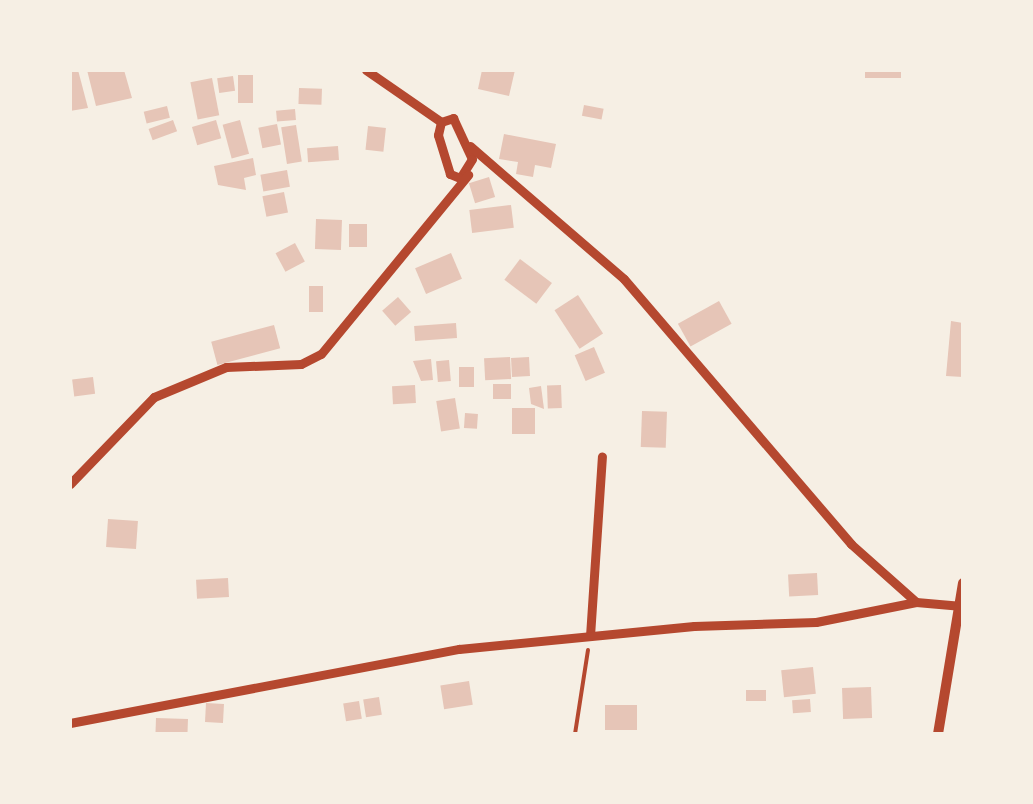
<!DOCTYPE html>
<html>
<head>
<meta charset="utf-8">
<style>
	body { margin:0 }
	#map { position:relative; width:1033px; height:804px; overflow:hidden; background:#f6efe4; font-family:"Work Sans",sans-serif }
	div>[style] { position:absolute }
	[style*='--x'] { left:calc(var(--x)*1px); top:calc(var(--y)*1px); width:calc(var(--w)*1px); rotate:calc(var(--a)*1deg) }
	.building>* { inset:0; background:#e6c5b7; transform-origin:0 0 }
	.path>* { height:4px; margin:-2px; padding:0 2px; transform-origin:2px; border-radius:2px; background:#b5482f }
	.minor>* { height:9px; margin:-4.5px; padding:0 4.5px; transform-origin:4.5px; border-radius:4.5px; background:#b5482f }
	.tertiary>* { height:10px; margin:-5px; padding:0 5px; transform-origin:5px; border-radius:5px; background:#b5482f }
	span { translate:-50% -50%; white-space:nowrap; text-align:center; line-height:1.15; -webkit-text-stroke:8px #f6efe4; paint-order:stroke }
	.frame { position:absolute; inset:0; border:72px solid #f6efe4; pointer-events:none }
</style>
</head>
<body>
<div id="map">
	<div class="building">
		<div style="clip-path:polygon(70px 70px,78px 70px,88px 108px,70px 111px)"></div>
		<div style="clip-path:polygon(87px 70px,124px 70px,132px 98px,96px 106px)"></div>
		<div style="clip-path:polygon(482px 70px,515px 70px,509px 96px,478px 89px)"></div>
		<div style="left:865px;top:70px;width:36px;height:8px"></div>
		<div style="left:238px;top:75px;width:15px;height:28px"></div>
		<div style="left:233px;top:76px;width:15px;height:16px;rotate:82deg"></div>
		<div style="left:212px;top:78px;width:38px;height:22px;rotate:79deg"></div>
		<div style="left:299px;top:88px;width:23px;height:16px;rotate:2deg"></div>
		<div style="left:584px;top:105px;width:20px;height:11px;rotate:11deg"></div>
		<div style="left:167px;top:106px;width:12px;height:24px;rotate:76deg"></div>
		<div style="left:295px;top:109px;width:11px;height:19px;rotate:85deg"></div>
		<div style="left:173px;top:120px;width:12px;height:26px;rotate:70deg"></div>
		<div style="left:216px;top:120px;width:19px;height:25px;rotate:74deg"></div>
		<div style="left:240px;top:120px;width:35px;height:18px;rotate:75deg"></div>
		<div style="left:277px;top:124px;width:21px;height:19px;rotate:79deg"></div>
		<div style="left:296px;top:125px;width:37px;height:15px;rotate:81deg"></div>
		<div style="left:368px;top:126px;width:18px;height:24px;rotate:6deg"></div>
		<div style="clip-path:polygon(504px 134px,556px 144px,551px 168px,535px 165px,533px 177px,516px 174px,518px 162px,499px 159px)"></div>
		<div style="left:338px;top:146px;width:14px;height:31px;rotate:86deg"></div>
		<div style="clip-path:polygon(253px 158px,256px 175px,244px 178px,246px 190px,218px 185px,214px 166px)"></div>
		<div style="left:287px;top:170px;width:17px;height:27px;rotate:80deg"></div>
		<div style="left:489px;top:177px;width:21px;height:21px;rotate:73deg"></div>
		<div style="left:284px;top:192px;width:21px;height:22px;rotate:79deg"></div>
		<div style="left:511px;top:205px;width:23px;height:42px;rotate:83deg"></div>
		<div style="left:316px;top:219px;width:26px;height:30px;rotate:2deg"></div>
		<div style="left:349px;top:224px;width:18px;height:23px"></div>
		<div style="left:295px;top:243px;width:21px;height:22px;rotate:62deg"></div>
		<div style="left:451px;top:253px;width:28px;height:39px;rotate:67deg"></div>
		<div style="left:520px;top:259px;width:40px;height:26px;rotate:37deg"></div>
		<div style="left:309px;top:286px;width:14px;height:26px"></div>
		<div style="left:578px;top:295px;width:46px;height:28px;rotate:57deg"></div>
		<div style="left:398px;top:297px;width:20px;height:21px;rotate:49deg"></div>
		<div style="left:719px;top:301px;width:26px;height:47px;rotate:61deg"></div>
		<div style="clip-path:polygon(951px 321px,963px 323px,963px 377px,946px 376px)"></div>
		<div style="left:456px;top:323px;width:15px;height:42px;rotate:86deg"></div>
		<div style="left:274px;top:325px;width:24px;height:65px;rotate:75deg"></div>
		<div style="left:594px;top:347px;width:28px;height:21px;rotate:67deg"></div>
		<div style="left:510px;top:357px;width:22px;height:26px;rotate:87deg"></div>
		<div style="left:529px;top:357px;width:19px;height:18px;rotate:87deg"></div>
		<div style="clip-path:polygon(431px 359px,433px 380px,421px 381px,413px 361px)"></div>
		<div style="left:449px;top:360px;width:21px;height:13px;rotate:85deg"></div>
		<div style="left:459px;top:367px;width:15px;height:20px"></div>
		<div style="left:93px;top:377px;width:17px;height:21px;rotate:83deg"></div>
		<div style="left:493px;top:384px;width:18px;height:15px"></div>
		<div style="left:415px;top:385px;width:18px;height:23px;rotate:87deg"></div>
		<div style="left:561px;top:385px;width:23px;height:14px;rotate:88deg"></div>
		<div style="clip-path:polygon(541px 386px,544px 409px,531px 404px,529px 388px)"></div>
		<div style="left:455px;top:398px;width:31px;height:19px;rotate:81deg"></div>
		<div style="left:512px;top:408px;width:23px;height:26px"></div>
		<div style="left:642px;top:411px;width:25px;height:36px;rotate:2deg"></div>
		<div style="left:465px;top:413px;width:13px;height:15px;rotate:4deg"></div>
		<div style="left:108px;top:519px;width:30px;height:28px;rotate:4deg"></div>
		<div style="left:817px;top:573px;width:22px;height:29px;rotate:87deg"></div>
		<div style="left:228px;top:578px;width:19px;height:32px;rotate:87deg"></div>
		<div style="left:813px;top:667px;width:27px;height:32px;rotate:84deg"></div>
		<div style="left:469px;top:681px;width:24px;height:29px;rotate:81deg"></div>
		<div style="left:871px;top:687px;width:31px;height:29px;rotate:88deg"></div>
		<div style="left:746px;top:690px;width:20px;height:11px"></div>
		<div style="left:379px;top:697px;width:18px;height:16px;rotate:81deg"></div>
		<div style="left:810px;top:699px;width:13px;height:18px;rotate:86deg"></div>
		<div style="left:359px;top:701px;width:18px;height:16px;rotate:81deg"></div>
		<div style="left:206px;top:703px;width:18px;height:19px;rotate:3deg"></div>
		<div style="left:605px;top:705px;width:32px;height:25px"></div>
		<div style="left:156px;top:718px;width:32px;height:16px;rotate:2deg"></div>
	</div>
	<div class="path">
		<div style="--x:575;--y:734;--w:85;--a:-81.2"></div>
	</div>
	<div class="minor">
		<div style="--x:366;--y:70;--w:91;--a:34.7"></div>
		<div style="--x:453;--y:118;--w:45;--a:65.1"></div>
		<div style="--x:472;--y:159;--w:22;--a:122"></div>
		<div style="--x:460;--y:178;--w:11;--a:-158"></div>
		<div style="--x:450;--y:174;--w:41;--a:-107.1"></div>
		<div style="--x:438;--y:135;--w:13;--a:-77"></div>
		<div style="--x:441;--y:122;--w:13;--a:-18"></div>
		<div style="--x:470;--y:146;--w:203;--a:40.8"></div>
		<div style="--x:624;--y:279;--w:349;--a:49.4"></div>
		<div style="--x:851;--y:544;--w:87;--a:41.7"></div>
		<div style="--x:70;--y:484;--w:121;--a:-46"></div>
		<div style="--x:154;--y:397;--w:78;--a:-22.6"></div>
		<div style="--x:226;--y:367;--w:75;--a:-2.3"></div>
		<div style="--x:301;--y:364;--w:22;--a:-27"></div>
		<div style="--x:321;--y:354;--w:232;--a:-50.6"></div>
		<div style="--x:590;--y:636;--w:180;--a:-86.2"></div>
		<div style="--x:70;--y:723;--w:396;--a:-10.8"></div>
		<div style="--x:459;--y:649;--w:236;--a:-5.6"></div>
		<div style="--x:694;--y:626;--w:122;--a:-1.9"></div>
		<div style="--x:816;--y:622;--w:102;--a:-11.3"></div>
		<div style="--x:916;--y:602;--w:46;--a:5"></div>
	</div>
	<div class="tertiary">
		<div style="--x:938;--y:734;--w:153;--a:-80.6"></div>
	</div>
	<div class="frame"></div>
</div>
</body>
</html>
